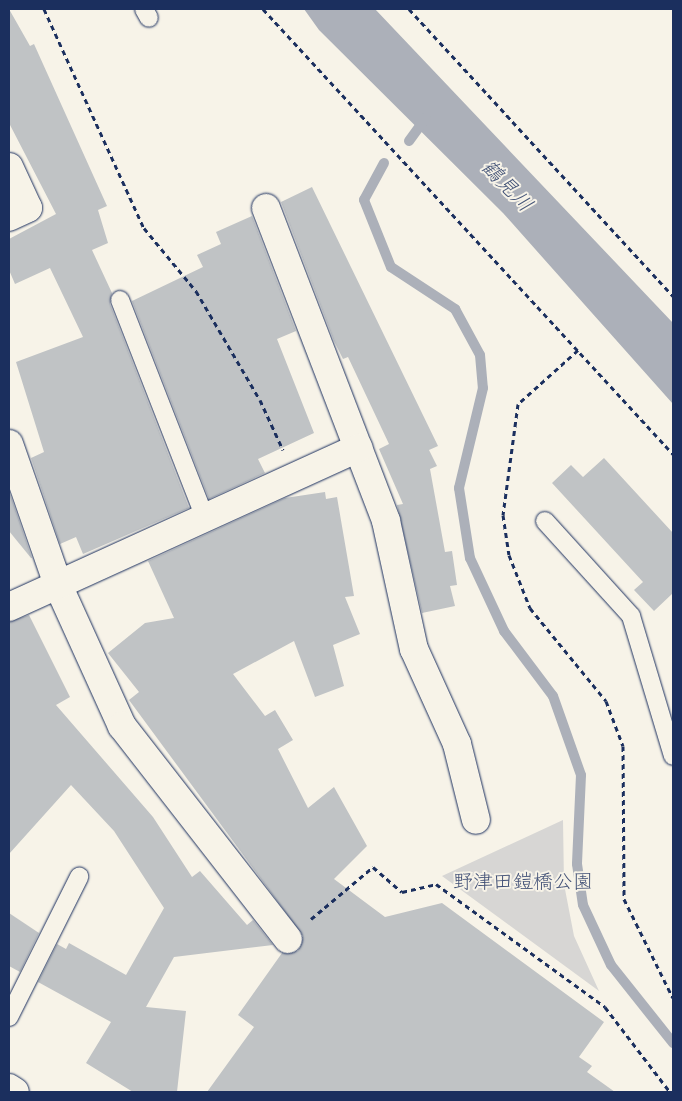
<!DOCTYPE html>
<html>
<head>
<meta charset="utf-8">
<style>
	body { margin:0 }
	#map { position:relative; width:682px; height:1101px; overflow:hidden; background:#f7f3e8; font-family:"Indie Flower","Klee One",sans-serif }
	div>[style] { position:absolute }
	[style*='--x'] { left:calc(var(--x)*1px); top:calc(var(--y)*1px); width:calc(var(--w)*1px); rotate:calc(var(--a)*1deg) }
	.green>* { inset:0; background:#d7d6d4 }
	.water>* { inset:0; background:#acb0b9 }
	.stream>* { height:10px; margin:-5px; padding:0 5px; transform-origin:5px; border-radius:5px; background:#acb0b9 }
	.building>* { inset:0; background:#c0c3c5 }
	.path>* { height:3px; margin-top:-1.5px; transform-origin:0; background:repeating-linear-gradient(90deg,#1b2f5e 0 5px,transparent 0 9px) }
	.roads { filter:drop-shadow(0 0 1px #1b2f5e) drop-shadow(0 0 1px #1b2f5e) }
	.lane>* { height:18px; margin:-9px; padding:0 9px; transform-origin:9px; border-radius:9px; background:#f7f3e8 }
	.street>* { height:28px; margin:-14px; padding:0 14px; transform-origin:14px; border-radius:14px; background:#f7f3e8 }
	.primary>* { height:28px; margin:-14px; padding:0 14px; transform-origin:14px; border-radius:14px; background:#f7f3e8 }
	span { translate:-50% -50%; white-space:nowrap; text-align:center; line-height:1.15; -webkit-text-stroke:4px #f7f3e8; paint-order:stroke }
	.park-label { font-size:20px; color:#415076 }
	.water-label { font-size:21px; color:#465679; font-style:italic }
	.frame { position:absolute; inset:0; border:10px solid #1b2f5e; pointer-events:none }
</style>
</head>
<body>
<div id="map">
	<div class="green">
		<div style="clip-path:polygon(563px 820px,564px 884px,574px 936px,599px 991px,442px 876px)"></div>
	</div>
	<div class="water">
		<div style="clip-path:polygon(304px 9px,375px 9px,673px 323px,673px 404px,503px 213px,319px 30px)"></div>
	</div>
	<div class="stream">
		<div style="--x:409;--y:141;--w:29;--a:-54"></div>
		<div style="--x:384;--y:163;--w:42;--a:118.4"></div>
		<div style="--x:364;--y:200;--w:72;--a:68.1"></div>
		<div style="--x:391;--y:267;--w:77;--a:33.3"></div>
		<div style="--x:455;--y:309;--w:52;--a:61.5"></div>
		<div style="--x:480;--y:355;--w:33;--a:85"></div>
		<div style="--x:483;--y:388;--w:103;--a:103.5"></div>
		<div style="--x:459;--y:488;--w:71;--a:81.1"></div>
		<div style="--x:470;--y:558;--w:81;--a:65"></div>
		<div style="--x:504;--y:631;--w:81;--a:53"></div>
		<div style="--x:553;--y:696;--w:84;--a:70.5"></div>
		<div style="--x:581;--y:775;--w:89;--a:92.6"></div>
		<div style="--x:577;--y:864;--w:41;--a:81.7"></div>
		<div style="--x:583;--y:905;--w:66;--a:65"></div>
		<div style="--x:611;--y:965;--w:100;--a:51.5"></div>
	</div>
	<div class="building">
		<div style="clip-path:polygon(9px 9px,30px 46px,34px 44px,107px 206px,98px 210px,108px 243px,92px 250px,112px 293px,110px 304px,189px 508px,83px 554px,76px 537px,60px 544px,31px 458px,44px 452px,16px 362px,83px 337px,50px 268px,15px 284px,9px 270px,9px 239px,56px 214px,9px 123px)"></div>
		<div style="clip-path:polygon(312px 187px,438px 446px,429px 450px,437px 466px,430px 469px,445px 552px,452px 551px,457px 585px,450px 586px,455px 606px,422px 613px,397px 505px,403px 504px,379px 449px,389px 444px,348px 357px,343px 359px,334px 341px,281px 202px)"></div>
		<div style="clip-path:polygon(252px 216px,296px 331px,277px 339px,314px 433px,258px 459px,265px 473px,209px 499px,132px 301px,203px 267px,197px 255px,221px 244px,216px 232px)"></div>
		<div style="clip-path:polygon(604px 458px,673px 533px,673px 593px,654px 611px,634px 590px,643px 582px,552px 483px,571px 465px,583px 477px)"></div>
		<div style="clip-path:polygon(9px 491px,32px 558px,31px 558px,9px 531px)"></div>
		<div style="clip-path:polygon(325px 492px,326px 499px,337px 497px,354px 596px,345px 597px,360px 634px,333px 645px,344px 686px,315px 697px,294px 641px,233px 674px,265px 716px,275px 710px,293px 740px,278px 749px,308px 808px,334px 787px,367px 846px,334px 879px,385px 917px,442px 903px,604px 1022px,579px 1057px,592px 1066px,587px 1072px,615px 1092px,207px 1092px,254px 1027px,238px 1015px,282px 953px,298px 951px,303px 936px,129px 700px,139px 692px,108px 653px,145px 623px,174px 618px,148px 561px,285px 498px)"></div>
		<div style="clip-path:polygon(29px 615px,70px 697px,56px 705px,153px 817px,192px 877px,200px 871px,247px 925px,253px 920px,273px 945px,174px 957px,146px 1007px,186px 1011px,177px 1092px,133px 1092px,86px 1063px,111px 1022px,38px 982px,57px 944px,66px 949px,69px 943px,126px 975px,164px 908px,114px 831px,71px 785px,9px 854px,9px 622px)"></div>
		<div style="clip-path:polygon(9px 913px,39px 933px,20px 972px,9px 966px)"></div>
	</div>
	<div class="path">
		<div style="--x:44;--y:9;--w:241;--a:65.5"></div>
		<div style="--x:144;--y:228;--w:82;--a:50.5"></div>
		<div style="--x:196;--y:291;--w:126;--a:59.6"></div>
		<div style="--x:260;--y:400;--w:55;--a:65.3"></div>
		<div style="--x:263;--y:9;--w:605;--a:47.34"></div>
		<div style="--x:409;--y:9;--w:390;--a:47.4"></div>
		<div style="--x:578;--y:350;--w:81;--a:138"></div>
		<div style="--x:518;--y:404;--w:112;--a:97.7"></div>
		<div style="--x:503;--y:515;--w:40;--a:81.5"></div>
		<div style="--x:509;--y:555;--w:57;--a:68.4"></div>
		<div style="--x:530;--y:608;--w:120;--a:50.7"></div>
		<div style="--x:606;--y:701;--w:48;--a:69.3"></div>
		<div style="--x:623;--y:746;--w:153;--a:89.6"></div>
		<div style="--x:624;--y:899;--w:110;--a:63.7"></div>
		<div style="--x:311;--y:919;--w:81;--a:-40"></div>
		<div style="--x:373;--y:867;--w:38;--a:41"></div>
		<div style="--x:402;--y:892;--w:35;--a:-13"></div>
		<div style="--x:436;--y:884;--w:209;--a:36"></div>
		<div style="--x:605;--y:1007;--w:107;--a:52.6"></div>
	</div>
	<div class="roads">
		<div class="lane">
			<div style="--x:144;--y:9;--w:10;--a:61"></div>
			<div style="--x:120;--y:300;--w:232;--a:68.7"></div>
			<div style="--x:545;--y:521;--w:128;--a:47.8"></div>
			<div style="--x:631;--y:616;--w:146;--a:73.3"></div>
			<div style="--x:9;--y:1017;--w:157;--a:-63.4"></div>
		</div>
		<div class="street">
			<div style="--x:9;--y:167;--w:45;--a:65.1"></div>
			<div style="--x:28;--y:208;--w:21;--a:155"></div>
			<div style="--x:266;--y:208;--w:335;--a:69"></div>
			<div style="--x:386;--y:521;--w:131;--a:77.7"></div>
			<div style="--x:414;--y:649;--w:104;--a:65.6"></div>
			<div style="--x:457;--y:744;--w:78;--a:76"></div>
			<div style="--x:9;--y:444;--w:149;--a:70.8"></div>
			<div style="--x:58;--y:585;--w:155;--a:65.6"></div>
			<div style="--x:122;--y:726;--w:270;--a:52.1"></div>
			<div style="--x:9;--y:607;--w:384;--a:-24.5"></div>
		</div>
		<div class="primary">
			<div style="--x:9;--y:1088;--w:7;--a:34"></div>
		</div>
	</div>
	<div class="park-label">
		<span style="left:523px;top:883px">野津田鎧橋公園</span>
	</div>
	<div class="water-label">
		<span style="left:506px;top:187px;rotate:46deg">鶴見川</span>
	</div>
	<div class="frame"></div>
</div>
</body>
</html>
